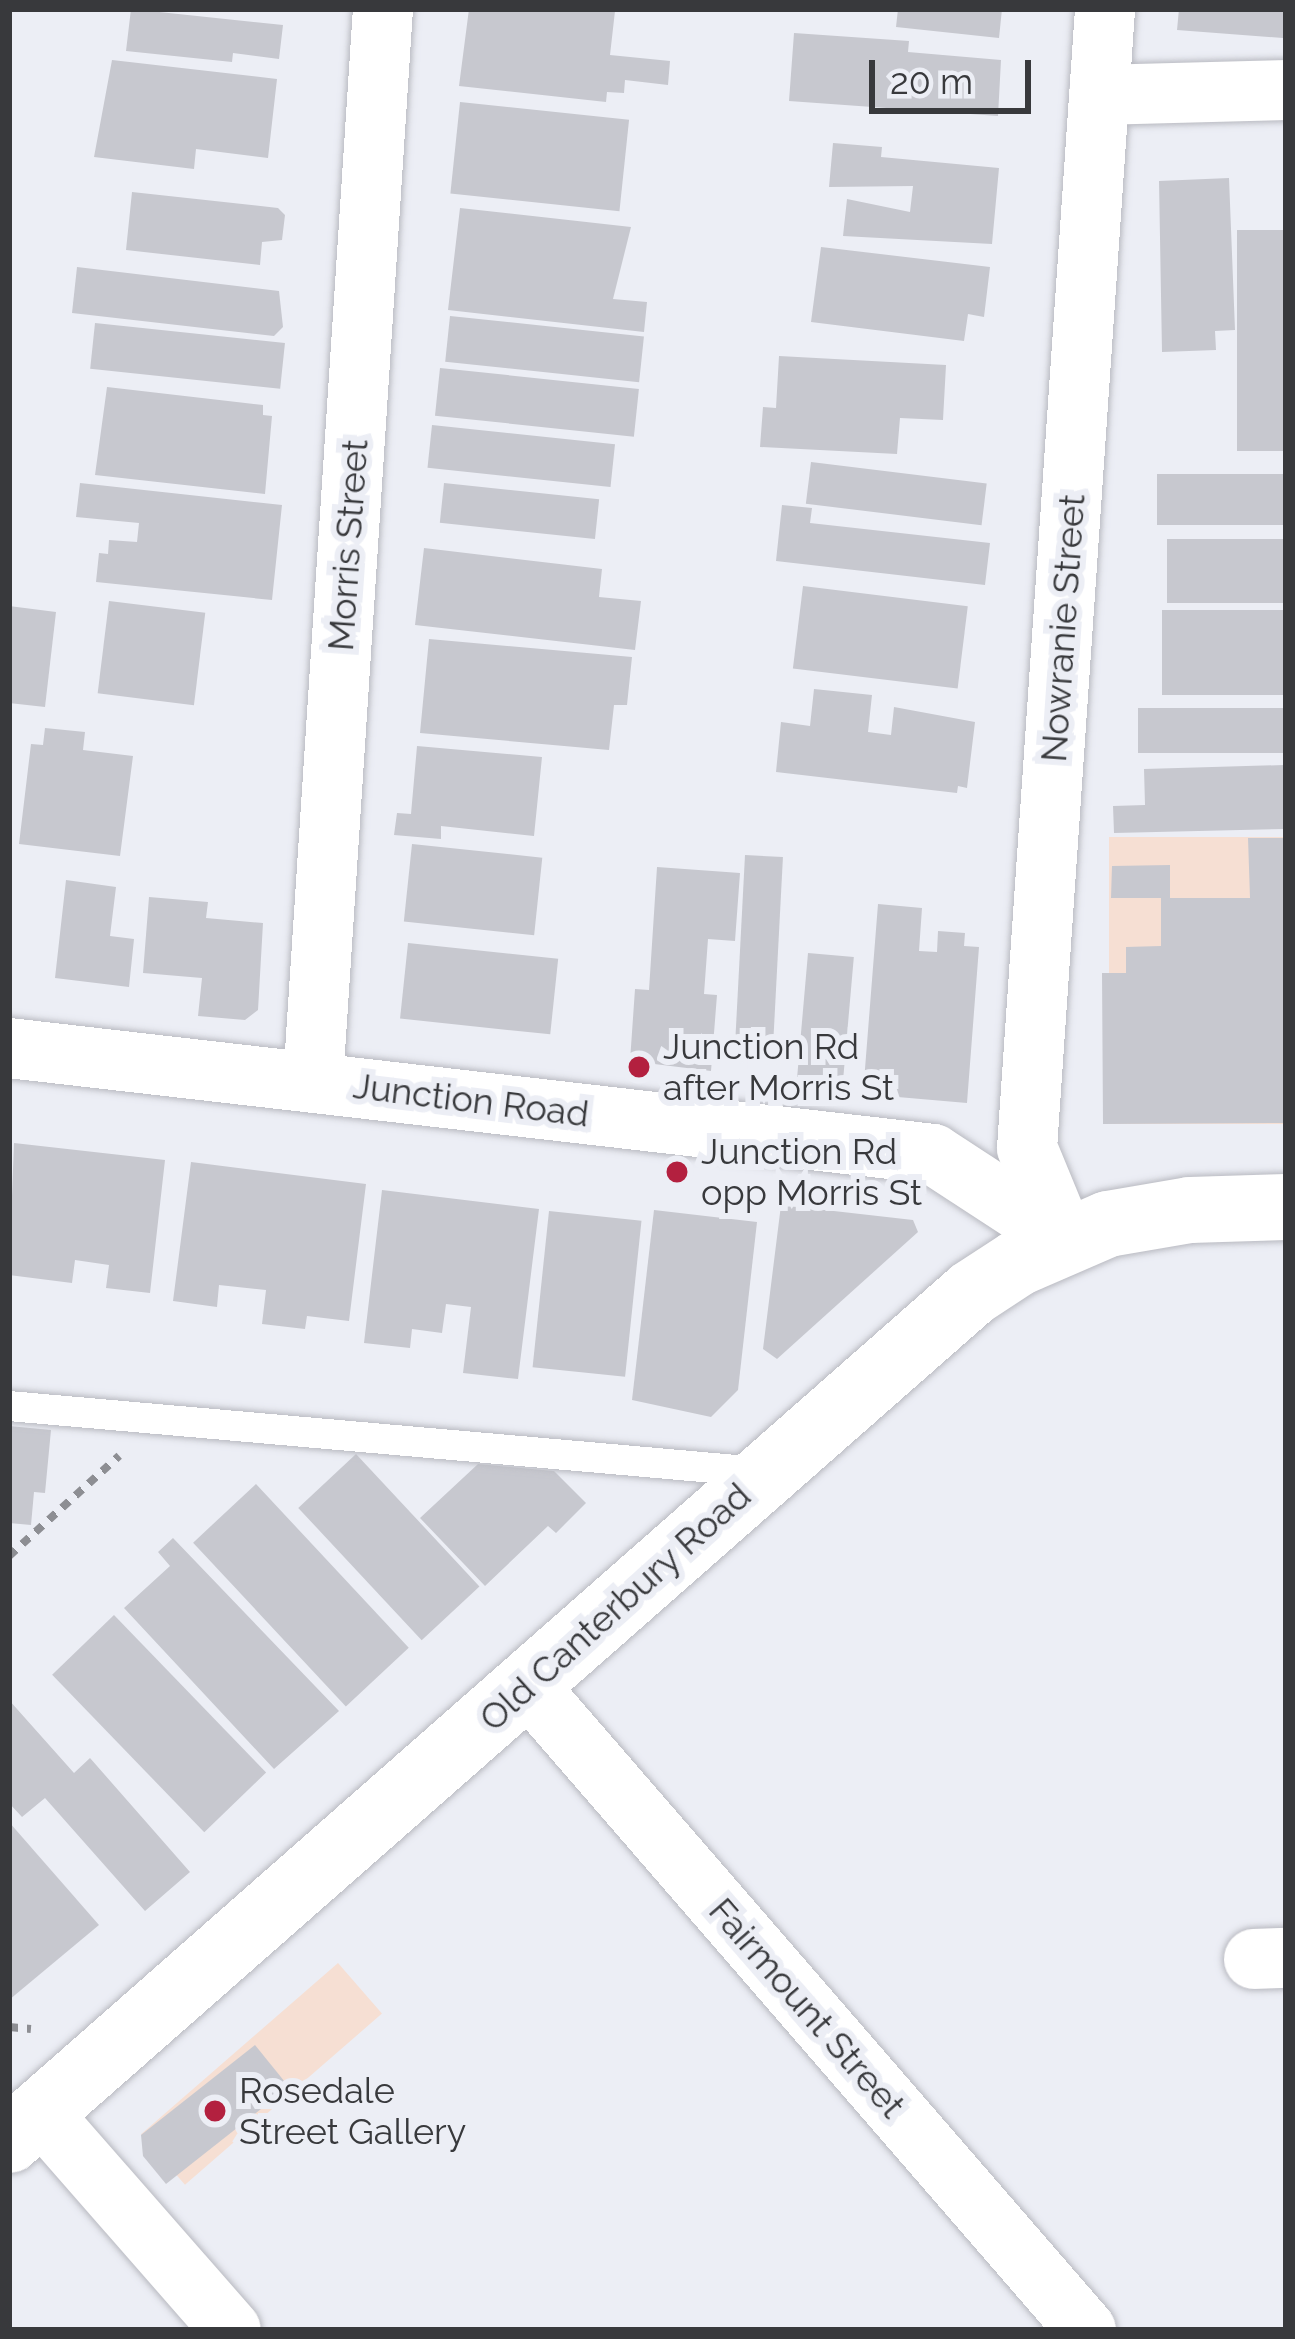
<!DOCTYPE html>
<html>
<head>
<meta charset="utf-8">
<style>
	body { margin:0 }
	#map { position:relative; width:1295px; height:2339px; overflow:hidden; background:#eceef5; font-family:Raleway,sans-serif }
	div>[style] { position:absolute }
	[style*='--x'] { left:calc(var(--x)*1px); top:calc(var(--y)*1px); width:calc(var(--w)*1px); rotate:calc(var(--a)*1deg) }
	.commercial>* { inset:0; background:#f6dfd3; transform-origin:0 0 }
	.building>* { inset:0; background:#c7c8cf; transform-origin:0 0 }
	.path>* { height:8px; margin-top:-4px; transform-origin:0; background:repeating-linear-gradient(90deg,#8d8e93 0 9px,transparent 0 18px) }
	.roads { filter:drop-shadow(0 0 3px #b9bac1) drop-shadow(0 0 3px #b9bac1) }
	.lane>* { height:30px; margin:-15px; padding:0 15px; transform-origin:15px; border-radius:15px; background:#fff }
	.street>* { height:60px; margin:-30px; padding:0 30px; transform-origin:30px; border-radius:30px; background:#fff }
	.primary>* { height:66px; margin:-33px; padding:0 33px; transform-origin:33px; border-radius:33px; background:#fff }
	.dots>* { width:33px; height:33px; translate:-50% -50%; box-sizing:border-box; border:6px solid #eceef5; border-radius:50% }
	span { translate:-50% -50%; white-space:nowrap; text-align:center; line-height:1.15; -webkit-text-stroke:12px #eceef5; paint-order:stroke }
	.street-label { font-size:36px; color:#38393c }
	.poi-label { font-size:36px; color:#38393c }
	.left { translate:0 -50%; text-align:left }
	.frame { position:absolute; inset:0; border:12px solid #38393c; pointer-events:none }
	.scale { position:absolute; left:869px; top:60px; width:162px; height:54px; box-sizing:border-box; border:6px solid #38393c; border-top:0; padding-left:15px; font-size:36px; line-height:42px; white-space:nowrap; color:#38393c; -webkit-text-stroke:9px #eceef5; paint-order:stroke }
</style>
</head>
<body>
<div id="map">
	<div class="commercial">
		<div style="left:1286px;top:837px;width:287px;height:177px;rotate:90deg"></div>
		<div style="left:338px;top:1963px;width:67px;height:261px;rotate:49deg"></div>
	</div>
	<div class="building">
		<div style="clip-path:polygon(131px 9px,283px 25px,279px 59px,233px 53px,232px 62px,126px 51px)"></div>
		<div style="clip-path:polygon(469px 9px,615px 11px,610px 55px,670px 61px,668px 85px,625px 80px,624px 93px,607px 92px,606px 102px,459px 86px)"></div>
		<div style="clip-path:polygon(898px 9px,1002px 9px,999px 38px,896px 27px)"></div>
		<div style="clip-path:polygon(1179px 9px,1286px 9px,1283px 38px,1177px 30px)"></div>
		<div style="clip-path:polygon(794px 33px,909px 41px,908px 52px,1001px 60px,998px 116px,789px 101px)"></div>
		<div style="clip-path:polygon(112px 60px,277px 79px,268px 158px,196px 149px,194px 169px,94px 157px)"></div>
		<div style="left:460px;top:102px;width:170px;height:92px;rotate:6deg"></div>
		<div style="clip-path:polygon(833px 143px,882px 147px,881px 157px,999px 168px,992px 244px,843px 236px,847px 199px,910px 212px,913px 186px,829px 187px)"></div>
		<div style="clip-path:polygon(1229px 178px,1235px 330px,1215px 331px,1216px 350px,1162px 352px,1159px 181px)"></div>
		<div style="clip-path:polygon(132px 192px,278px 208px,285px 215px,282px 240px,262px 242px,260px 265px,126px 250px)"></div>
		<div style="clip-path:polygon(460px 208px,631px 227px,613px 299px,647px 302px,644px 332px,448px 310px)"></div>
		<div style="left:1286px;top:230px;width:221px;height:49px;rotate:90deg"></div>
		<div style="clip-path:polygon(821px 247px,990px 267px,984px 317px,968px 314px,964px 341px,811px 322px)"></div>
		<div style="clip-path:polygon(77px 267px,279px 291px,283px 327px,274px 336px,72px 313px)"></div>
		<div style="left:450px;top:316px;width:195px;height:46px;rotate:6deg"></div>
		<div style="left:95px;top:323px;width:191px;height:46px;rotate:6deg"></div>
		<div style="clip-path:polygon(779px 356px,946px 365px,943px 420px,900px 418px,897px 454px,760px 447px,763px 407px,776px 408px)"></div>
		<div style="left:440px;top:368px;width:200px;height:48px;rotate:6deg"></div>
		<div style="clip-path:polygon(107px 387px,263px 405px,263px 415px,272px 416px,265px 494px,95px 475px)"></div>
		<div style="left:432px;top:425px;width:184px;height:43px;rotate:6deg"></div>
		<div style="left:811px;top:462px;width:177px;height:42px;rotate:7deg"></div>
		<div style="left:1286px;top:474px;width:51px;height:129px;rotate:90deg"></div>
		<div style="clip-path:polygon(80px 483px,282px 505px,272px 600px,96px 582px,99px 553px,108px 554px,109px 540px,137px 542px,139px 523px,76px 517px)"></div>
		<div style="left:444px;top:483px;width:156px;height:40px;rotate:6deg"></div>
		<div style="clip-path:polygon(782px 505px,812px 508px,810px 523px,990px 543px,985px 585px,776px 561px)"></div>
		<div style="left:1286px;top:539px;width:64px;height:119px;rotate:90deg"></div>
		<div style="clip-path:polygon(424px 548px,602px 569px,599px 597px,641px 601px,635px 650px,415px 625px)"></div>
		<div style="left:803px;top:586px;width:166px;height:83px;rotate:7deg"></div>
		<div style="left:109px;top:601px;width:97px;height:93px;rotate:7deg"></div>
		<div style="clip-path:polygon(9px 606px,56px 612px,45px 707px,9px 703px)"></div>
		<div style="left:1286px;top:610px;width:85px;height:124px;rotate:90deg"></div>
		<div style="clip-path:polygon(429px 639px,632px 657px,627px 705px,614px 705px,609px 750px,420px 733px)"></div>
		<div style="clip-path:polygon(814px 689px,872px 695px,868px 732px,891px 735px,894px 707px,975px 722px,967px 788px,958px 786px,957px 793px,776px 772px,781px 722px,810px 726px)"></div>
		<div style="left:1286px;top:708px;width:45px;height:148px;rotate:90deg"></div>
		<div style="clip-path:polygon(45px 728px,85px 732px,83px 750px,133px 756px,120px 856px,19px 844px,31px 744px,43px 745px)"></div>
		<div style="clip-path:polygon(417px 746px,542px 757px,534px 836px,441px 826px,441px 839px,394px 835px,397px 813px,411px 814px)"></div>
		<div style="clip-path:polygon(1284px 765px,1286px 829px,1114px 833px,1113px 806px,1145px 805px,1144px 769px)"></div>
		<div style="clip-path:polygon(1248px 838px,1286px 838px,1286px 1123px,1103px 1124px,1102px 973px,1126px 973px,1126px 947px,1161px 946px,1161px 898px,1111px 898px,1112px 866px,1170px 865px,1170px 898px,1250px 898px)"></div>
		<div style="left:412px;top:844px;width:131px;height:78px;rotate:6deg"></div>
		<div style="left:745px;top:855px;width:38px;height:182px;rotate:3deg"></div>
		<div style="clip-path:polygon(657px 867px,740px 873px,735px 941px,708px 939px,704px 994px,717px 995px,711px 1071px,630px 1061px,635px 989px,649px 990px)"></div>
		<div style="clip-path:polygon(66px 880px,116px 887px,110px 936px,134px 939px,129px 987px,55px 978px)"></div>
		<div style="clip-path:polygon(149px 897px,208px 902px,206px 918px,263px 923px,258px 1010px,245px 1020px,198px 1016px,202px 978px,143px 973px)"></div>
		<div style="clip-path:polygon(878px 904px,922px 908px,919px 951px,937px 952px,938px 931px,965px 933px,964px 946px,979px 947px,967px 1103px,863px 1094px)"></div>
		<div style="left:408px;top:943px;width:151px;height:76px;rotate:6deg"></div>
		<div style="left:808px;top:953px;width:46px;height:125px;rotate:5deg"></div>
		<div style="clip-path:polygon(14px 1143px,165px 1160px,150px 1293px,106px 1288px,109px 1265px,75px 1260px,72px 1283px,9px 1275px)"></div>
		<div style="clip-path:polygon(191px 1162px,366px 1184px,349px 1321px,307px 1316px,305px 1329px,262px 1324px,266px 1290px,219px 1285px,217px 1307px,173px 1301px)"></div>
		<div style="clip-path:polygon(382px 1190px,539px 1209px,518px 1379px,463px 1373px,471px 1307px,446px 1304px,442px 1333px,412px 1329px,410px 1348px,364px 1343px)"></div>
		<div style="clip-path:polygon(781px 1205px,913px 1220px,918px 1232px,777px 1359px,763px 1349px)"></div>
		<div style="clip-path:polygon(654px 1210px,757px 1222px,738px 1390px,711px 1417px,632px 1400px)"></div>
		<div style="left:549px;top:1211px;width:93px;height:157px;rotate:6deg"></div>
		<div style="clip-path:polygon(9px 1426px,51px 1430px,45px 1493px,34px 1492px,31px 1525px,9px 1523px)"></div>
		<div style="left:356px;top:1454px;width:181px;height:79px;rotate:47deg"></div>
		<div style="clip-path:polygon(478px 1464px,554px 1471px,586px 1503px,556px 1533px,548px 1526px,485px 1586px,420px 1518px)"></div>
		<div style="left:256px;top:1484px;width:224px;height:86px;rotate:47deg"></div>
		<div style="clip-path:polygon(173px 1538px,339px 1711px,274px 1769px,124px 1608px,170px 1566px,158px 1552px)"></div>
		<div style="left:114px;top:1615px;width:219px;height:86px;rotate:46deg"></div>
		<div style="clip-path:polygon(9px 1700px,74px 1773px,90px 1758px,190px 1872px,145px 1911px,45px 1798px,22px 1817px,9px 1803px)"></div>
		<div style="clip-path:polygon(9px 1822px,99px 1925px,9px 2000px)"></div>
		<div style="clip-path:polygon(255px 2045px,289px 2087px,166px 2184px,143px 2156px,141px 2135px)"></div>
	</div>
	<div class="path">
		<div style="--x:9;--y:1556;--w:149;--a:-42.3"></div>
		<div style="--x:9;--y:2027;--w:22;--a:5"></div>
	</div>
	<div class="roads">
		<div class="lane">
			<div style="--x:9;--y:1406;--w:753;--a:5.03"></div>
		</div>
		<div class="street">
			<div style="--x:1099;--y:95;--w:187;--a:-1.5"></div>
			<div style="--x:9;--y:1048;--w:930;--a:6.54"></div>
			<div style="--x:933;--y:1154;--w:158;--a:33.1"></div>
			<div style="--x:313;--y:1082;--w:1075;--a:-86.27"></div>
			<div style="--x:1065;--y:1240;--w:100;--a:-112.4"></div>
			<div style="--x:1027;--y:1148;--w:1142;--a:-86.08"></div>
			<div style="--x:528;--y:1686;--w:852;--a:49.09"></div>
			<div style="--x:1254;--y:1959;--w:32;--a:-2"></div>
			<div style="--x:41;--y:2113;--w:288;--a:48.8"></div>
		</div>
		<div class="primary">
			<div style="--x:9;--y:2140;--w:1282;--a:-41.33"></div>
			<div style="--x:972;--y:1293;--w:55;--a:-33.1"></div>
			<div style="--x:1018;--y:1263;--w:98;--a:-23.4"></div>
			<div style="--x:1108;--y:1224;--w:83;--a:-9.7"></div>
			<div style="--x:1190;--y:1210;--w:96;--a:-1.8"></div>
		</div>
	</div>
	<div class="dots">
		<div style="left:639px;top:1067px;background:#b3203f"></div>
		<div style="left:677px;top:1172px;background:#b3203f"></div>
		<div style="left:215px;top:2111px;background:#b3203f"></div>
	</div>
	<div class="street-label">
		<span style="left:348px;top:545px;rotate:-86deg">Morris Street</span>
		<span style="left:1063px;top:628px;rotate:-86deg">Nowranie Street</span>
		<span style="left:471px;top:1100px;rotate:7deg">Junction Road</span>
		<span style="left:615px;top:1607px;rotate:-42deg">Old Canterbury Road</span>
		<span style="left:807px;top:2008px;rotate:49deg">Fairmount Street</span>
	</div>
	<div class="poi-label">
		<span class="left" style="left:663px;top:1067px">Junction Rd<br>after Morris St</span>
		<span class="left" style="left:701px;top:1172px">Junction Rd<br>opp Morris St</span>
		<span class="left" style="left:239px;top:2111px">Rosedale<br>Street Gallery</span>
	</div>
	<div class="frame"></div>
	<div class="scale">20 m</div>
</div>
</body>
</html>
